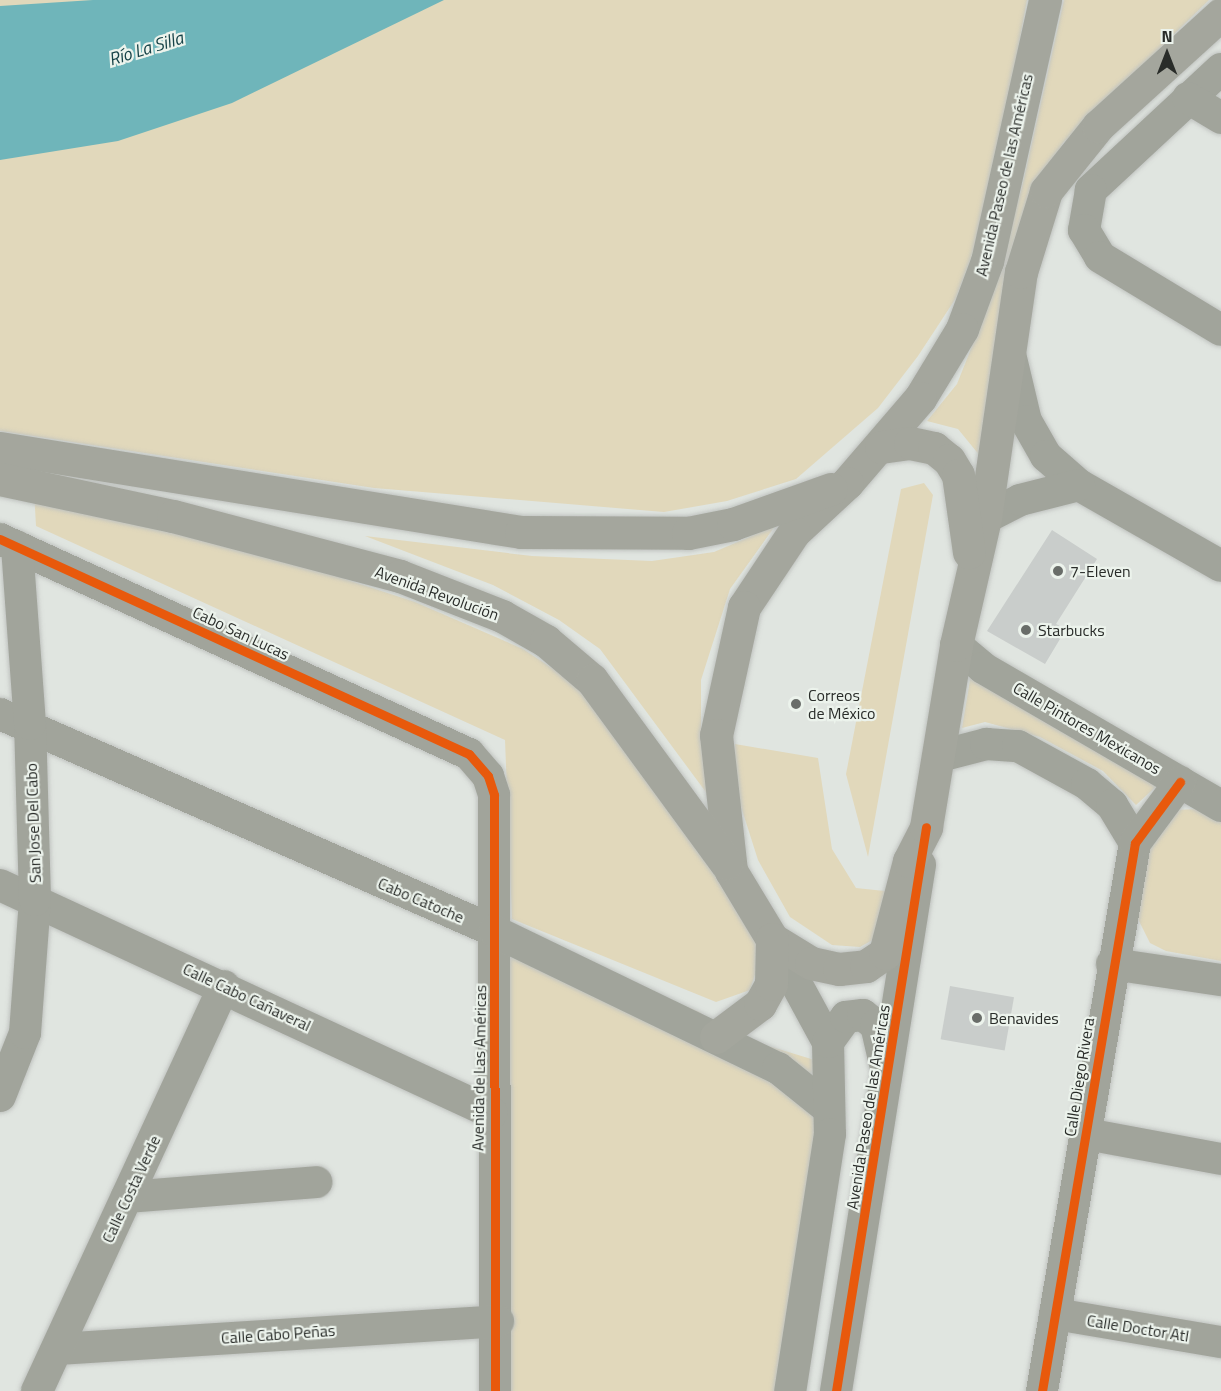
<!DOCTYPE html>
<html>
<head>
<meta charset="utf-8">
<style>
	body { margin:0 }
	#map { position:relative; width:1221px; height:1391px; overflow:hidden; background:#e0e5e0; font-family:"Titillium Web",sans-serif }
	div>[style] { position:absolute }
	[style*='--x'] { left:calc(var(--x)*1px); top:calc(var(--y)*1px); width:calc(var(--w)*1px); rotate:calc(var(--a)*1deg) }
	.green>* { inset:0; background:#e1d8bb }
	.water>* { inset:0; background:#6fb5ba }
	.building>* { inset:0; background:#c9cdcb; transform-origin:0 0 }
	.roads { filter:drop-shadow(0 0 2px #c0c3c0) drop-shadow(0 0 2px #c0c3c0) }
	.minor>* { height:32px; margin:-16px; padding:0 16px; transform-origin:16px; border-radius:16px; background:#a1a49b }
	.major>* { height:33px; margin:-16.5px; padding:0 16.5px; transform-origin:16.5px; border-radius:16.5px; background:#a4a69d }
	.cycleway>* { height:9px; margin:-4.5px; padding:0 4.5px; transform-origin:4.5px; border-radius:4.5px; background:#e8590c }
	.dots>* { width:16px; height:16px; translate:-50% -50%; box-sizing:border-box; border:3px solid #ecf3ec; border-radius:50% }
	span { translate:-50% -50%; white-space:nowrap; text-align:center; line-height:1.15; -webkit-text-stroke:4.5px #ecf3ec; paint-order:stroke }
	.street-label { font-size:16px; color:#292c29 }
	.poi-label { font-size:16px; color:#292c29 }
	.left { translate:0 -50%; text-align:left }
	.water-label { font-size:18px; color:#164247; font-style:italic }
	.north { position:absolute; left:1137px; top:24px; width:60px; height:60px; -webkit-text-stroke:4px #ecf3ec; paint-order:stroke; rotate:0deg; font-size:16px; font-weight:700; line-height:24px; text-align:center; color:#292c29 }
	.north::after { content:''; display:block; margin:auto; width:21px; height:27px; background:#292c29; clip-path:polygon(50% 0,100% 100%,50% 72%,0 100%) }
</style>
</head>
<body>
<div id="map">
	<div class="green">
		<div style="clip-path:polygon(0 0,1027px 0,995px 173px,978px 239px,956px 298px,918px 356px,878px 408px,796px 479px,727px 501px,664px 512px,374px 488px,0 431px)"></div>
		<div style="clip-path:polygon(1064px 0,1209px 0,1063px 143px,1027px 202px,985px 462px,958px 429px,927px 421px,957px 384px,990px 301px,1022px 187px)"></div>
		<div style="clip-path:polygon(924px 483px,933px 495px,868px 857px,846px 774px,901px 489px)"></div>
		<div style="clip-path:polygon(34px 490px,217px 537px,415px 602px,523px 649px,576px 684px,696px 845px,762px 953px,750px 990px,716px 1002px,512px 919px,505px 740px,36px 526px)"></div>
		<div style="clip-path:polygon(775px 526px,730px 589px,701px 680px,701px 733px,711px 799px,600px 649px,559px 620px,493px 585px,365px 536px,532px 556px,652px 561px,714px 552px)"></div>
		<div style="clip-path:polygon(972px 668px,1161px 782px,1136px 805px,1103px 771px,1040px 737px,985px 722px,962px 728px)"></div>
		<div style="clip-path:polygon(735px 744px,818px 758px,832px 849px,856px 888px,894px 892px,885px 933px,860px 947px,832px 945px,790px 917px,758px 860px,736px 791px)"></div>
		<div style="clip-path:polygon(1199px 809px,1221px 822px,1221px 961px,1166px 951px,1150px 943px,1136px 915px,1149px 835px,1173px 810px)"></div>
		<div style="clip-path:polygon(497px 929px,700px 1012px,719px 1031px,831px 1065px,795px 1391px,501px 1391px)"></div>
	</div>
	<div class="water">
		<div style="clip-path:polygon(93px 0,444px 0,232px 103px,118px 141px,0 160px,0 6px)"></div>
	</div>
	<div class="building">
		<div style="clip-path:polygon(1052px 530px,1097px 559px,1056px 624px,1066px 629px,1045px 664px,987px 631px)"></div>
		<div style="left:950px;top:986px;width:65px;height:54px;rotate:10deg"></div>
	</div>
	<div class="roads">
		<div class="minor">
			<div style="--x:1221;--y:69;--w:178;--a:137.1"></div>
			<div style="--x:1091;--y:190;--w:41;--a:99.9"></div>
			<div style="--x:1084;--y:230;--w:31;--a:59"></div>
			<div style="--x:1100;--y:257;--w:141;--a:31.1"></div>
			<div style="--x:1188;--y:98;--w:39;--a:31"></div>
			<div style="--x:1010;--y:354;--w:69;--a:76.6"></div>
			<div style="--x:1026;--y:421;--w:40;--a:60.3"></div>
			<div style="--x:1046;--y:456;--w:44;--a:41.3"></div>
			<div style="--x:1079;--y:485;--w:163;--a:29.7"></div>
			<div style="--x:985;--y:518;--w:39;--a:-27"></div>
			<div style="--x:1020;--y:500;--w:61;--a:-14.3"></div>
			<div style="--x:0;--y:539;--w:516;--a:24.63"></div>
			<div style="--x:469;--y:754;--w:29;--a:49"></div>
			<div style="--x:488;--y:776;--w:20;--a:72"></div>
			<div style="--x:494;--y:795;--w:596;--a:89.9"></div>
			<div style="--x:956;--y:645;--w:35;--a:40"></div>
			<div style="--x:983;--y:668;--w:275;--a:30.1"></div>
			<div style="--x:0;--y:714;--w:540;--a:23.71"></div>
			<div style="--x:494;--y:931;--w:315;--a:25.8"></div>
			<div style="--x:778;--y:1068;--w:65;--a:38.8"></div>
			<div style="--x:940;--y:756;--w:48;--a:-14.6"></div>
			<div style="--x:986;--y:744;--w:32;--a:4"></div>
			<div style="--x:1018;--y:746;--w:79;--a:28.8"></div>
			<div style="--x:1087;--y:784;--w:33;--a:40"></div>
			<div style="--x:1112;--y:805;--w:44;--a:58.8"></div>
			<div style="--x:0;--y:885;--w:542;--a:24.86"></div>
			<div style="--x:772;--y:939;--w:117;--a:61.5"></div>
			<div style="--x:828;--y:1042;--w:92;--a:88.8"></div>
			<div style="--x:830;--y:1134;--w:260;--a:98.8"></div>
			<div style="--x:1112;--y:964;--w:110;--a:8.4"></div>
			<div style="--x:828;--y:1042;--w:31;--a:-54"></div>
			<div style="--x:846;--y:1017;--w:17;--a:-7"></div>
			<div style="--x:863;--y:1015;--w:16;--a:38"></div>
			<div style="--x:876;--y:1025;--w:39;--a:77"></div>
			<div style="--x:0;--y:1096;--w:68;--a:-68.4"></div>
			<div style="--x:25;--y:1033;--w:133;--a:-85.7"></div>
			<div style="--x:35;--y:900;--w:176;--a:-91.6"></div>
			<div style="--x:30;--y:724;--w:178;--a:-94.2"></div>
			<div style="--x:1086;--y:1134;--w:137;--a:10.5"></div>
			<div style="--x:127;--y:1197;--w:190;--a:-4.5"></div>
			<div style="--x:1055;--y:1314;--w:168;--a:9.6"></div>
			<div style="--x:58;--y:1349;--w:441;--a:-3.6"></div>
			<div style="--x:37;--y:1391;--w:446;--a:-65.2"></div>
			<div style="--x:836;--y:1391;--w:533;--a:-80.93"></div>
			<div style="--x:1042;--y:1391;--w:556;--a:-80.37"></div>
			<div style="--x:1135;--y:843;--w:76;--a:-53.6"></div>
		</div>
		<div class="major">
			<div style="--x:1045;--y:0;--w:267;--a:102.5"></div>
			<div style="--x:987;--y:261;--w:72;--a:110.2"></div>
			<div style="--x:962;--y:329;--w:81;--a:121.3"></div>
			<div style="--x:920;--y:398;--w:112;--a:130.7"></div>
			<div style="--x:847;--y:483;--w:72;--a:137.2"></div>
			<div style="--x:794;--y:532;--w:90;--a:123.7"></div>
			<div style="--x:744;--y:607;--w:131;--a:102.3"></div>
			<div style="--x:716;--y:735;--w:137;--a:83.7"></div>
			<div style="--x:731;--y:871;--w:79;--a:58.9"></div>
			<div style="--x:772;--y:939;--w:46;--a:31.6"></div>
			<div style="--x:811;--y:963;--w:29;--a:12"></div>
			<div style="--x:839;--y:969;--w:27;--a:-6"></div>
			<div style="--x:866;--y:966;--w:23;--a:-34"></div>
			<div style="--x:885;--y:953;--w:95;--a:-75.4"></div>
			<div style="--x:909;--y:861;--w:38;--a:-63"></div>
			<div style="--x:926;--y:827;--w:184;--a:-80.6"></div>
			<div style="--x:956;--y:645;--w:130;--a:-77.1"></div>
			<div style="--x:985;--y:518;--w:249;--a:-81.7"></div>
			<div style="--x:1021;--y:272;--w:85;--a:-72.8"></div>
			<div style="--x:1046;--y:191;--w:83;--a:-51.3"></div>
			<div style="--x:1098;--y:126;--w:166;--a:-42.3"></div>
			<div style="--x:881;--y:447;--w:29;--a:-8"></div>
			<div style="--x:910;--y:443;--w:25;--a:12"></div>
			<div style="--x:934;--y:448;--w:19;--a:39"></div>
			<div style="--x:949;--y:460;--w:17;--a:59"></div>
			<div style="--x:958;--y:475;--w:78;--a:81.9"></div>
			<div style="--x:0;--y:448;--w:528;--a:9.16"></div>
			<div style="--x:521;--y:532;--w:167;--a:0.3"></div>
			<div style="--x:688;--y:533;--w:46;--a:-11.3"></div>
			<div style="--x:733;--y:524;--w:104;--a:-19.7"></div>
			<div style="--x:0;--y:479;--w:177;--a:12.1"></div>
			<div style="--x:173;--y:516;--w:235;--a:14.8"></div>
			<div style="--x:400;--y:576;--w:110;--a:21.4"></div>
			<div style="--x:502;--y:616;--w:51;--a:29.6"></div>
			<div style="--x:546;--y:641;--w:60;--a:40.3"></div>
			<div style="--x:592;--y:680;--w:227;--a:53.8"></div>
			<div style="--x:716;--y:1037;--w:55;--a:-36.9"></div>
			<div style="--x:760;--y:1004;--w:23;--a:-61"></div>
			<div style="--x:771;--y:984;--w:45;--a:-88.7"></div>
		</div>
	</div>
	<div class="cycleway">
		<div style="--x:0;--y:539;--w:516;--a:24.63"></div>
		<div style="--x:469;--y:754;--w:29;--a:49"></div>
		<div style="--x:488;--y:776;--w:20;--a:72"></div>
		<div style="--x:494;--y:795;--w:596;--a:89.9"></div>
		<div style="--x:836;--y:1391;--w:571;--a:-80.93"></div>
		<div style="--x:1042;--y:1391;--w:556;--a:-80.37"></div>
		<div style="--x:1135;--y:843;--w:76;--a:-53.6"></div>
	</div>
	<div class="dots">
		<div style="left:1058px;top:571px;background:#696d69"></div>
		<div style="left:1026px;top:630px;background:#696d69"></div>
		<div style="left:796px;top:704px;background:#696d69"></div>
		<div style="left:977px;top:1018px;background:#696d69"></div>
	</div>
	<div class="street-label">
		<span style="left:1004px;top:175px;rotate:-77deg">Avenida Paseo de las Américas</span>
		<span style="left:437px;top:593px;rotate:20deg">Avenida Revolución</span>
		<span style="left:241px;top:633px;rotate:25deg">Cabo San Lucas</span>
		<span style="left:1087px;top:728px;rotate:30deg">Calle Pintores Mexicanos</span>
		<span style="left:33px;top:823px;rotate:-92deg">San Jose Del Cabo</span>
		<span style="left:421px;top:900px;rotate:23deg">Cabo Catoche</span>
		<span style="left:247px;top:997px;rotate:25deg">Calle Cabo Cañaveral</span>
		<span style="left:479px;top:1068px;rotate:-89deg">Avenida de Las Américas</span>
		<span style="left:1079px;top:1077px;rotate:-81deg">Calle Diego Rivera</span>
		<span style="left:868px;top:1107px;rotate:-81deg">Avenida Paseo de las Américas</span>
		<span style="left:131px;top:1189px;rotate:-65deg">Calle Costa Verde</span>
		<span style="left:1138px;top:1328px;rotate:9deg">Calle Doctor Atl</span>
		<span style="left:278px;top:1334px;rotate:-4deg">Calle Cabo Peñas</span>
	</div>
	<div class="poi-label">
		<span class="left" style="left:1070px;top:571px">7-Eleven</span>
		<span class="left" style="left:1038px;top:630px">Starbucks</span>
		<span class="left" style="left:808px;top:704px">Correos<br>de México</span>
		<span class="left" style="left:989px;top:1018px">Benavides</span>
	</div>
	<div class="water-label">
		<span style="left:146px;top:49px;rotate:-17deg">Río La Silla</span>
	</div>
	<div class="north">N</div>
</div>
</body>
</html>
